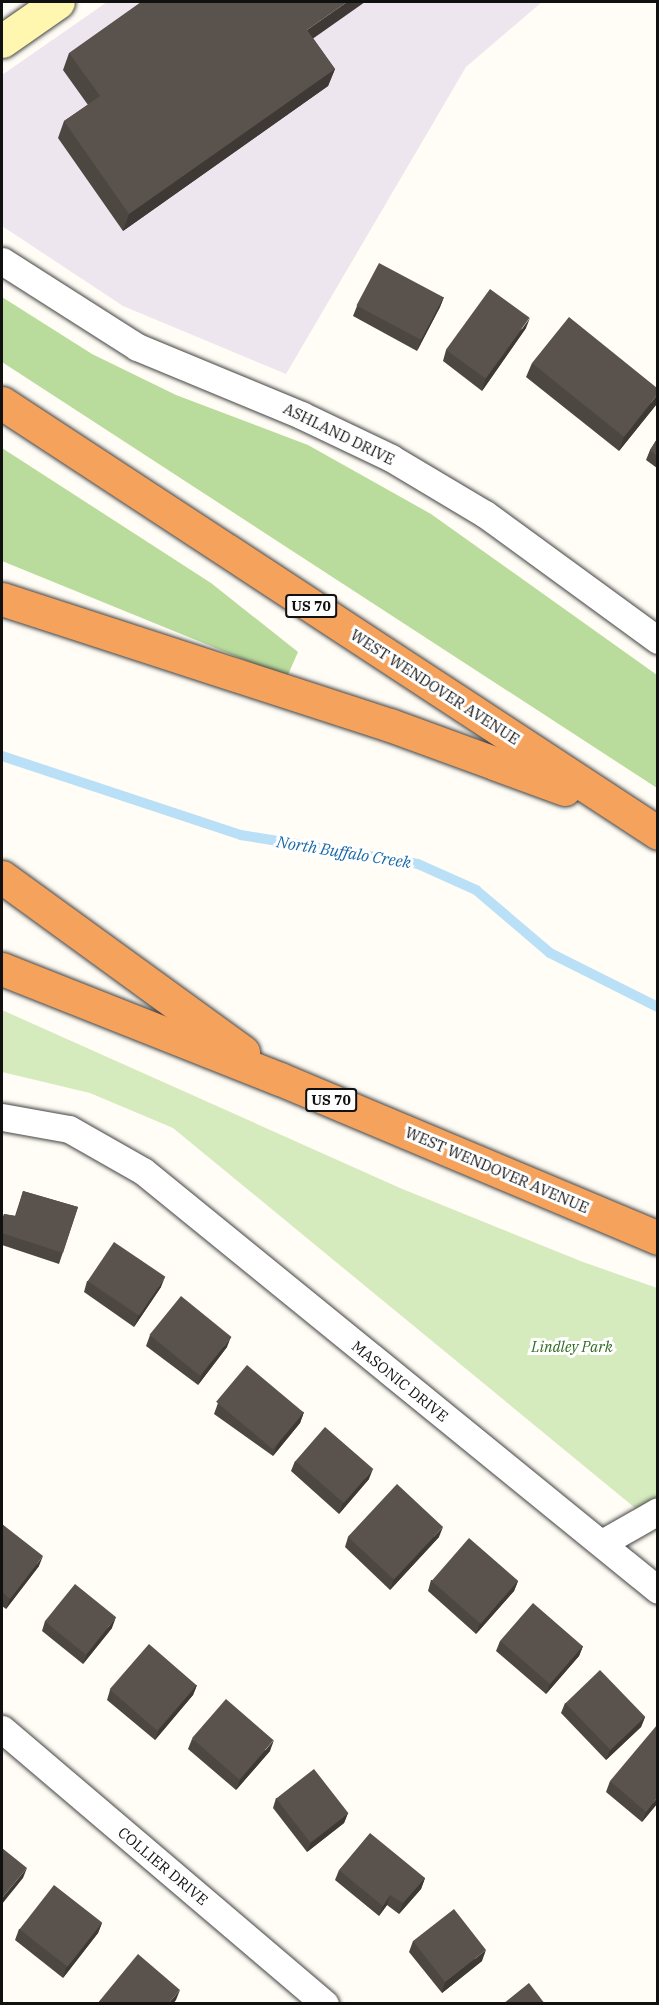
<!DOCTYPE html>
<html>
<head>
<meta charset="utf-8">
<style>
	body { margin:0 }
	#map { position:relative; width:659px; height:2005px; overflow:hidden; background:#fffdf5; font-family:"IBM Plex Serif",serif }
	div>[style] { position:absolute }
	[style*='--x'] { left:calc(var(--x)*1px); top:calc(var(--y)*1px); width:calc(var(--w)*1px); rotate:calc(var(--a)*1deg) }
	.industrial>* { inset:0; background:#eee6ef }
	.green>* { inset:0; background:#d5ebbd }
	.forest>* { inset:0; background:#b9dc9c }
	.stream>* { height:10px; margin:-5px; padding:0 5px; transform-origin:5px; border-radius:5px; background:#b9e0f7 }
	.roads { filter:drop-shadow(0 0 2px #444) drop-shadow(0 0 2px #444) }
	.minor>* { height:27px; margin:-13.5px; padding:0 13.5px; transform-origin:13.5px; border-radius:13.5px; background:#fff }
	.secondary>* { height:33px; margin:-16.5px; padding:0 16.5px; transform-origin:16.5px; border-radius:16.5px; background:#fff6b0 }
	.motorway>* { height:33px; margin:-16.5px; padding:0 16.5px; transform-origin:16.5px; border-radius:16.5px; background:#f5a25d }
	.wall>* { inset:0; background:#4d4742 }
	.shaded-wall>* { inset:0; background:#3f3936 }
	.building>* { inset:0; background:#5a524d; transform-origin:0 0 }
	span { translate:-50% -50%; white-space:nowrap; text-align:center; line-height:1.15; -webkit-text-stroke:6px #fff; paint-order:stroke }
	.shield-label span { padding:2px 4px; background:#fff; border:2px solid; border-radius:4px; -webkit-text-stroke-width:0 }
	.shield-label { font-size:14px; color:#111; font-weight:700 }
	.street-label { font-size:15px; color:#111 }
	.park-label { font-size:15px; color:#2f6b1f; font-style:italic }
	.water-label { font-size:16px; color:#1768a6; font-style:italic }
	.frame { position:absolute; inset:0; border:3px solid #111; pointer-events:none }
</style>
</head>
<body>
<div id="map">
	<div class="industrial">
		<div style="clip-path:polygon(107px 2px,542px 2px,466px 67px,286px 374px,123px 306px,2px 226px,2px 75px)"></div>
	</div>
	<div class="green">
		<div style="clip-path:polygon(2px 1010px,400px 1188px,583px 1262px,657px 1288px,657px 1526px,173px 1128px,90px 1093px,2px 1072px)"></div>
	</div>
	<div class="forest">
		<div style="clip-path:polygon(2px 297px,92px 354px,176px 395px,308px 445px,431px 514px,657px 675px,657px 788px,2px 362px)"></div>
		<div style="clip-path:polygon(2px 448px,211px 583px,298px 652px,287px 677px,2px 561px)"></div>
	</div>
	<div class="stream">
		<div style="--x:2;--y:756;--w:252;--a:18.3"></div>
		<div style="--x:241;--y:835;--w:179;--a:9.3"></div>
		<div style="--x:418;--y:864;--w:64;--a:24.1"></div>
		<div style="--x:476;--y:890;--w:97;--a:40.4"></div>
		<div style="--x:550;--y:953;--w:121;--a:26.6"></div>
	</div>
	<div class="roads">
		<div class="minor">
			<div style="--x:2;--y:261;--w:160;--a:32.5"></div>
			<div style="--x:137;--y:347;--w:178;--a:22.5"></div>
			<div style="--x:301;--y:415;--w:100;--a:25.5"></div>
			<div style="--x:391;--y:458;--w:109;--a:30.8"></div>
			<div style="--x:485;--y:514;--w:214;--a:36.1"></div>
			<div style="--x:2;--y:1117;--w:68;--a:10.2"></div>
			<div style="--x:69;--y:1129;--w:85;--a:29.6"></div>
			<div style="--x:143;--y:1171;--w:664;--a:39.13"></div>
			<div style="--x:602;--y:1543;--w:64;--a:-29.7"></div>
			<div style="--x:2;--y:1729;--w:424;--a:40.4"></div>
		</div>
		<div class="secondary">
			<div style="--x:2;--y:41;--w:68;--a:-34.9"></div>
		</div>
		<div class="motorway">
			<div style="--x:2;--y:403;--w:784;--a:33.24"></div>
			<div style="--x:2;--y:599;--w:408;--a:18"></div>
			<div style="--x:390;--y:725;--w:186;--a:20.1"></div>
			<div style="--x:2;--y:877;--w:298;--a:36"></div>
			<div style="--x:2;--y:969;--w:299;--a:21.6"></div>
			<div style="--x:280;--y:1079;--w:410;--a:22.8"></div>
		</div>
	</div>
	<div class="wall">
		<div style="clip-path:polygon(313px 38px,335px 69px,328px 86px,123px 231px,58px 138px,64px 121px,88px 105px,63px 70px,69px 53px)"></div>
		<div style="clip-path:polygon(444px 297px,440px 307px,417px 351px,353px 316px,357px 306px)"></div>
		<div style="clip-path:polygon(526px 328px,482px 391px,443px 361px,446px 350px)"></div>
		<div style="clip-path:polygon(532px 363px,656px 405px,619px 451px,526px 377px)"></div>
		<div style="clip-path:polygon(657px 439px,657px 468px,646px 460px,650px 450px)"></div>
		<div style="clip-path:polygon(23px 1191px,78px 1207px,59px 1264px,2px 1245px,2px 1220px,4px 1214px,15px 1216px)"></div>
		<div style="clip-path:polygon(87px 1281px,161px 1287px,134px 1327px,84px 1292px)"></div>
		<div style="clip-path:polygon(150px 1335px,227px 1347px,198px 1385px,146px 1346px)"></div>
		<div style="clip-path:polygon(218px 1403px,304px 1412px,300px 1423px,273px 1456px,214px 1414px)"></div>
		<div style="clip-path:polygon(295px 1461px,369px 1479px,339px 1514px,291px 1471px)"></div>
		<div style="clip-path:polygon(2px 1524px,39px 1566px,6px 1609px,2px 1606px)"></div>
		<div style="clip-path:polygon(348px 1537px,439px 1537px,390px 1590px,345px 1547px)"></div>
		<div style="clip-path:polygon(431px 1580px,518px 1581px,514px 1591px,476px 1634px,428px 1591px)"></div>
		<div style="clip-path:polygon(45px 1621px,112px 1628px,83px 1664px,42px 1631px)"></div>
		<div style="clip-path:polygon(500px 1641px,583px 1646px,579px 1656px,546px 1694px,496px 1651px)"></div>
		<div style="clip-path:polygon(197px 1685px,193px 1695px,155px 1740px,107px 1700px,110px 1690px)"></div>
		<div style="clip-path:polygon(565px 1703px,645px 1717px,641px 1727px,606px 1760px,561px 1713px)"></div>
		<div style="clip-path:polygon(192px 1739px,270px 1751px,236px 1790px,188px 1749px)"></div>
		<div style="clip-path:polygon(610px 1781px,657px 1804px,642px 1822px,606px 1792px)"></div>
		<div style="clip-path:polygon(276px 1798px,348px 1813px,344px 1823px,307px 1852px,273px 1808px)"></div>
		<div style="clip-path:polygon(339px 1870px,425px 1878px,421px 1889px,399px 1914px,387px 1905px,379px 1916px,335px 1880px)"></div>
		<div style="clip-path:polygon(102px 1923px,98px 1933px,63px 1978px,15px 1940px,19px 1929px)"></div>
		<div style="clip-path:polygon(413px 1941px,482px 1961px,442px 1993px,409px 1952px)"></div>
	</div>
	<div class="shaded-wall">
		<div style="clip-path:polygon(347px 2px,365px 2px,301px 47px,307px 30px)"></div>
		<div style="clip-path:polygon(335px 69px,328px 86px,123px 231px,129px 214px)"></div>
		<div style="clip-path:polygon(444px 297px,440px 307px,417px 351px,421px 340px)"></div>
		<div style="clip-path:polygon(530px 318px,526px 328px,482px 391px,485px 380px)"></div>
		<div style="clip-path:polygon(657px 395px,657px 400px,656px 405px,619px 451px,624px 437px)"></div>
		<div style="clip-path:polygon(165px 1277px,161px 1287px,134px 1327px,138px 1316px)"></div>
		<div style="clip-path:polygon(231px 1337px,227px 1347px,198px 1385px,202px 1374px)"></div>
		<div style="clip-path:polygon(304px 1412px,300px 1423px,273px 1456px,277px 1445px)"></div>
		<div style="clip-path:polygon(373px 1469px,369px 1479px,339px 1514px,343px 1503px)"></div>
		<div style="clip-path:polygon(443px 1527px,439px 1537px,390px 1590px,394px 1579px)"></div>
		<div style="clip-path:polygon(43px 1556px,39px 1566px,6px 1609px,10px 1599px)"></div>
		<div style="clip-path:polygon(518px 1581px,514px 1591px,476px 1634px,480px 1623px)"></div>
		<div style="clip-path:polygon(116px 1617px,112px 1628px,83px 1664px,87px 1654px)"></div>
		<div style="clip-path:polygon(583px 1646px,579px 1656px,546px 1694px,550px 1684px)"></div>
		<div style="clip-path:polygon(197px 1685px,193px 1695px,155px 1740px,159px 1730px)"></div>
		<div style="clip-path:polygon(645px 1717px,641px 1727px,606px 1760px,610px 1750px)"></div>
		<div style="clip-path:polygon(274px 1740px,270px 1751px,236px 1790px,240px 1780px)"></div>
		<div style="clip-path:polygon(657px 1798px,657px 1804px,642px 1822px,646px 1812px)"></div>
		<div style="clip-path:polygon(348px 1813px,344px 1823px,307px 1852px,311px 1842px)"></div>
		<div style="clip-path:polygon(27px 1868px,23px 1878px,2px 1904px,2px 1898px)"></div>
		<div style="clip-path:polygon(425px 1878px,421px 1889px,399px 1914px,403px 1903px)"></div>
		<div style="clip-path:polygon(390px 1895px,387px 1905px,379px 1916px,383px 1906px)"></div>
		<div style="clip-path:polygon(102px 1923px,98px 1933px,63px 1978px,66px 1968px)"></div>
		<div style="clip-path:polygon(486px 1950px,482px 1961px,442px 1993px,445px 1982px)"></div>
		<div style="clip-path:polygon(180px 1990px,176px 2000px,173px 2004px,168px 2004px)"></div>
	</div>
	<div class="building">
		<div style="clip-path:polygon(141px 2px,347px 2px,307px 30px,335px 69px,129px 214px,64px 121px,100px 96px,69px 53px)"></div>
		<div style="left:379px;top:263px;width:73px;height:48px;rotate:28deg"></div>
		<div style="left:490px;top:289px;width:49px;height:75px;rotate:36deg"></div>
		<div style="clip-path:polygon(569px 317px,657px 388px,657px 395px,624px 437px,532px 363px)"></div>
		<div style="clip-path:polygon(657px 439px,657px 456px,650px 450px)"></div>
		<div style="clip-path:polygon(23px 1191px,78px 1207px,63px 1253px,2px 1233px,2px 1223px,4px 1214px,16px 1216px)"></div>
		<div style="left:114px;top:1242px;width:62px;height:47px;rotate:34deg"></div>
		<div style="left:181px;top:1296px;width:65px;height:50px;rotate:39deg"></div>
		<div style="left:247px;top:1365px;width:74px;height:48px;rotate:40deg"></div>
		<div style="left:325px;top:1427px;width:64px;height:45px;rotate:41deg"></div>
		<div style="left:397px;top:1484px;width:63px;height:72px;rotate:43deg"></div>
		<div style="clip-path:polygon(2px 1524px,43px 1556px,10px 1599px,2px 1592px)"></div>
		<div style="left:469px;top:1538px;width:65px;height:57px;rotate:41deg"></div>
		<div style="left:75px;top:1584px;width:53px;height:48px;rotate:39deg"></div>
		<div style="left:533px;top:1603px;width:66px;height:50px;rotate:41deg"></div>
		<div style="left:149px;top:1644px;width:63px;height:60px;rotate:41deg"></div>
		<div style="left:600px;top:1670px;width:65px;height:48px;rotate:46deg"></div>
		<div style="left:226px;top:1699px;width:63px;height:52px;rotate:41deg"></div>
		<div style="clip-path:polygon(657px 1725px,657px 1798px,646px 1812px,610px 1781px)"></div>
		<div style="left:314px;top:1769px;width:56px;height:48px;rotate:52deg"></div>
		<div style="clip-path:polygon(370px 1833px,425px 1878px,403px 1903px,390px 1895px,383px 1906px,339px 1870px)"></div>
		<div style="clip-path:polygon(2px 1848px,27px 1868px,2px 1898px)"></div>
		<div style="left:54px;top:1885px;width:61px;height:56px;rotate:38deg"></div>
		<div style="left:454px;top:1909px;width:52px;height:52px;rotate:52deg"></div>
		<div style="clip-path:polygon(138px 1954px,180px 1990px,168px 2004px,97px 2004px)"></div>
		<div style="clip-path:polygon(529px 1983px,545px 2004px,503px 2004px)"></div>
	</div>
	<div class="shield-label">
		<span style="left:311px;top:606px">US 70</span>
		<span style="left:331px;top:1100px">US 70</span>
	</div>
	<div class="street-label">
		<span style="left:339px;top:434px;rotate:26deg">ASHLAND DRIVE</span>
		<span style="left:435px;top:687px;rotate:33deg">WEST WENDOVER AVENUE</span>
		<span style="left:497px;top:1170px;rotate:23deg">WEST WENDOVER AVENUE</span>
		<span style="left:400px;top:1381px;rotate:39deg">MASONIC DRIVE</span>
		<span style="left:163px;top:1866px;rotate:40deg">COLLIER DRIVE</span>
	</div>
	<div class="park-label">
		<span style="left:572px;top:1347px">Lindley Park</span>
	</div>
	<div class="water-label">
		<span style="left:344px;top:852px;rotate:9deg">North Buffalo Creek</span>
	</div>
	<div class="frame"></div>
</div>
</body>
</html>
